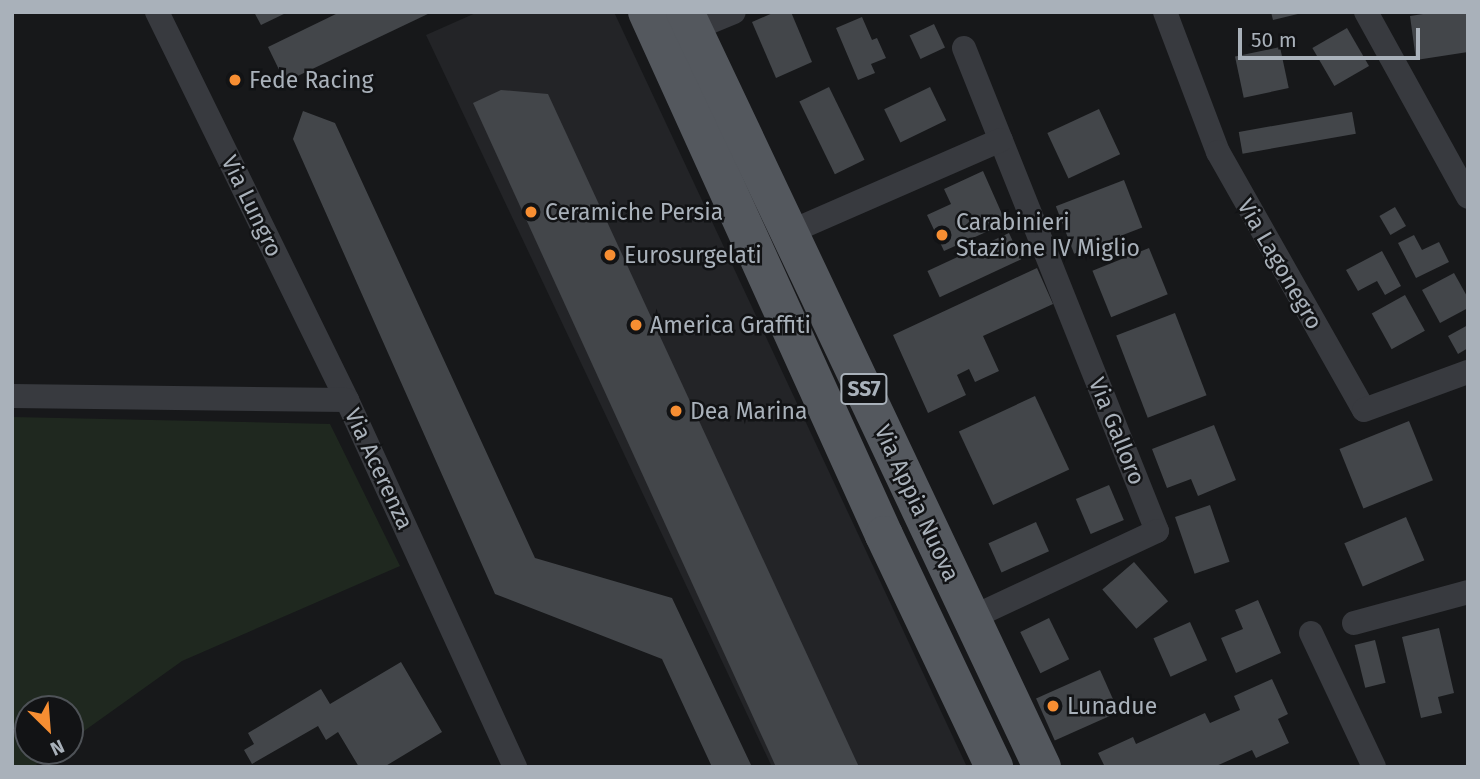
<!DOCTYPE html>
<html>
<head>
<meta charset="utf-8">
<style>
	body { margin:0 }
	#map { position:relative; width:1480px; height:779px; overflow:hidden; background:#17181a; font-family:"Fira Sans",sans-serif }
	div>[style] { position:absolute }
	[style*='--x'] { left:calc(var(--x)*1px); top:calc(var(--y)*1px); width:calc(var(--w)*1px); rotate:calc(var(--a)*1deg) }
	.built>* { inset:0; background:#232427 }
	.green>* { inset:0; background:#1f281f }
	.building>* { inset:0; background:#43464a; transform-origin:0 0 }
	.minor>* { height:24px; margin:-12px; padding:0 12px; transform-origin:12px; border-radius:12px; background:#383a3f }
	.primary>* { height:38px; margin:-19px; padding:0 19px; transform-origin:19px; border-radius:19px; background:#54585e }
	.dots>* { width:19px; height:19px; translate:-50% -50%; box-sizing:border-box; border:4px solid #121315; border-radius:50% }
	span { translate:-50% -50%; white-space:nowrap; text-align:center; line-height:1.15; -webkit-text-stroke:5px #121315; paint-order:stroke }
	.shield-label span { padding:2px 5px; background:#121315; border:2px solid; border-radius:5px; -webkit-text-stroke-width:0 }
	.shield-label { font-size:21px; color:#a9b1ba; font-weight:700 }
	.poi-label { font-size:23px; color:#a9b1ba }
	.left { translate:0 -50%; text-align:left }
	.street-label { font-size:23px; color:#a9b1ba }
	.frame { position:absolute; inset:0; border:14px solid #a9b1ba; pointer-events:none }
	.north { position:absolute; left:14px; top:695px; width:70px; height:70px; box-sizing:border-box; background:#121315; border:2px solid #4e5257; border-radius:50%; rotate:155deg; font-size:19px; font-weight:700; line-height:28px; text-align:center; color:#a9b1ba }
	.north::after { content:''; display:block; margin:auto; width:24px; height:32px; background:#f78e32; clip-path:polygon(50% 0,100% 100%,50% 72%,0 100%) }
	.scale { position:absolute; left:1238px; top:28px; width:182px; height:32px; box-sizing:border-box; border:4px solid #a9b1ba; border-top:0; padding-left:9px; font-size:21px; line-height:24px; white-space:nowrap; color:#a9b1ba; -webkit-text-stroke:5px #121315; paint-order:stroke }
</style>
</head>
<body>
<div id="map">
	<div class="built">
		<div style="clip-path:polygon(478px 12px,614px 12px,967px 767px,772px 767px,426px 35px)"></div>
	</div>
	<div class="green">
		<div style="clip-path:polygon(12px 417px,330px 424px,400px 566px,182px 661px,70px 741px,70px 709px,28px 709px,28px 751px,55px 751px,33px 767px,12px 767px)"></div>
	</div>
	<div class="building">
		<div style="clip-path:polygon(254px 12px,288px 12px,261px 25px)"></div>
		<div style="clip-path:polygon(340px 12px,432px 12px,285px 82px,268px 47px)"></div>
		<div style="clip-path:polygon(775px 12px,791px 12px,812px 62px,776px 78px,752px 22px)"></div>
		<div style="clip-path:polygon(1271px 12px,1302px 12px,1302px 13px,1273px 20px)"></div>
		<div style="clip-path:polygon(1436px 12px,1468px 12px,1468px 52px,1416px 60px,1410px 16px)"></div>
		<div style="clip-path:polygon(862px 17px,872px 40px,877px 38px,886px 58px,871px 64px,875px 73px,858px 80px,836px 28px)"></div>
		<div style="left:934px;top:24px;width:26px;height:27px;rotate:65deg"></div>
		<div style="left:1347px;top:28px;width:44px;height:40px;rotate:60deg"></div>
		<div style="left:1280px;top:47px;width:42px;height:46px;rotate:78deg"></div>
		<div style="left:829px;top:87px;width:81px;height:33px;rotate:64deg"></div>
		<div style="left:930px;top:87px;width:37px;height:51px;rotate:64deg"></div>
		<div style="clip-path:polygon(501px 90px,548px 94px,859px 767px,776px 767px,473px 103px)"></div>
		<div style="left:1099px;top:109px;width:50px;height:57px;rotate:65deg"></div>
		<div style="clip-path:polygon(303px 111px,335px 123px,535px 558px,672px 598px,752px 767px,712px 767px,662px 659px,495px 594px,293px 139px)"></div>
		<div style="left:1352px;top:112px;width:22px;height:115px;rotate:80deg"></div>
		<div style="clip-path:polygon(983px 171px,1006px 223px,944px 251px,927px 215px,951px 204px,944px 189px)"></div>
		<div style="left:1124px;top:180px;width:51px;height:73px;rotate:69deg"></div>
		<div style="left:1395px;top:207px;width:22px;height:18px;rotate:60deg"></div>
		<div style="left:1009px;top:233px;width:29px;height:90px;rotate:65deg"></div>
		<div style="clip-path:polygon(1414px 235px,1422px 250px,1439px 242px,1449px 262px,1416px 278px,1398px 243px)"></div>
		<div style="left:1149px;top:248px;width:50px;height:61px;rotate:68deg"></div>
		<div style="clip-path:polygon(1382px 251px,1401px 286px,1385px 295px,1377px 281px,1358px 291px,1346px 270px)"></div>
		<div style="clip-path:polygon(1037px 268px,1053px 304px,983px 336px,999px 371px,975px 382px,969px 369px,957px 375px,966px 395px,928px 413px,893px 335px)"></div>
		<div style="clip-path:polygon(1454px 273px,1468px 298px,1468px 308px,1440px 323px,1422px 290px)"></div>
		<div style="left:1405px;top:295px;width:41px;height:38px;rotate:61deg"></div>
		<div style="left:1175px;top:313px;width:88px;height:63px;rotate:69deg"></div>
		<div style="clip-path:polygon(1468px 325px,1468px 348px,1458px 354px,1448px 336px)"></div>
		<div style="left:1035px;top:396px;width:81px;height:84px;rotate:65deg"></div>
		<div style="left:1409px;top:421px;width:64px;height:75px;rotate:68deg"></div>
		<div style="clip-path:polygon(1214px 425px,1236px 480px,1198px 496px,1191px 479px,1167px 488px,1152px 449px)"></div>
		<div style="left:1109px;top:485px;width:38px;height:36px;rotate:67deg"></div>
		<div style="left:1210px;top:505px;width:60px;height:37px;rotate:71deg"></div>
		<div style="left:1406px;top:517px;width:47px;height:67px;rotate:67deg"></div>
		<div style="left:1036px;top:522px;width:32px;height:52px;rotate:66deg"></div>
		<div style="left:1134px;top:562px;width:52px;height:42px;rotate:49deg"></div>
		<div style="clip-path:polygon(1258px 600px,1281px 653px,1236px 673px,1221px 638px,1243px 629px,1235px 610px)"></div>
		<div style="left:1049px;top:618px;width:46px;height:32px;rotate:64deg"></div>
		<div style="left:1190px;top:622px;width:42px;height:40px;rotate:66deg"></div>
		<div style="clip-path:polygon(1439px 628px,1454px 693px,1438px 697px,1442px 713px,1421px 718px,1402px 637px)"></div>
		<div style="left:1375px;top:640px;width:44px;height:21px;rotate:76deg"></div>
		<div style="clip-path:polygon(401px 662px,442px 732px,384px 767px,359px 767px,338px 732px,326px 740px,318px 726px,252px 764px,244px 750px,254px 744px,248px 733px,321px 689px,330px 704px)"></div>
		<div style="left:1100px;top:670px;width:46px;height:70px;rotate:66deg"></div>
		<div style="clip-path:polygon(1272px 679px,1288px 714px,1278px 719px,1289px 743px,1256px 758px,1252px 750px,1214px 767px,1105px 767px,1098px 753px,1133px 737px,1136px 744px,1205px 713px,1210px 723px,1240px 710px,1234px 696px)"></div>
	</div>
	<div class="minor">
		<div style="--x:157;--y:12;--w:432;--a:63.9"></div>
		<div style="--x:347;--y:400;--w:404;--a:65.4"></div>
		<div style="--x:1165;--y:12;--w:150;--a:69.3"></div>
		<div style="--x:1218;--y:152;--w:296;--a:60.5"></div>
		<div style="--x:1364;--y:410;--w:111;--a:-20.1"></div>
		<div style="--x:1366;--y:12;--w:211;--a:61.1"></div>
		<div style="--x:693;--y:29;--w:44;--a:-22.5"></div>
		<div style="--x:964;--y:48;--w:520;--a:68.22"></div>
		<div style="--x:1157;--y:531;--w:205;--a:154.9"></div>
		<div style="--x:790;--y:232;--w:230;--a:-23.6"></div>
		<div style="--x:12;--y:396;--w:335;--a:0.7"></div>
		<div style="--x:1354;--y:623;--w:118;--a:-15.2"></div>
		<div style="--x:1311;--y:633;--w:148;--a:64.8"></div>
	</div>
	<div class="primary">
		<div style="--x:647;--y:12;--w:574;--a:65.62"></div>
		<div style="--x:884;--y:535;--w:257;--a:64.6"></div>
		<div style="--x:685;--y:12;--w:835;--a:64.69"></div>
	</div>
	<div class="dots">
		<div style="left:235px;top:80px;background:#f78e32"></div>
		<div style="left:531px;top:212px;background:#f78e32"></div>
		<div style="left:942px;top:235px;background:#f78e32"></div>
		<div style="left:610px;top:255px;background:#f78e32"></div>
		<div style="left:636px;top:325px;background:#f78e32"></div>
		<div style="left:676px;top:411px;background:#f78e32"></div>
		<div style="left:1053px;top:706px;background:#f78e32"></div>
	</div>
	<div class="shield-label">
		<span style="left:864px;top:389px">SS7</span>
	</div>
	<div class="poi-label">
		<span class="left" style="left:249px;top:80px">Fede Racing</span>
		<span class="left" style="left:545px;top:212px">Ceramiche Persia</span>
		<span class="left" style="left:956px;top:235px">Carabinieri<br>Stazione IV Miglio</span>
		<span class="left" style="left:624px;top:255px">Eurosurgelati</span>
		<span class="left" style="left:650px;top:325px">America Graffiti</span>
		<span class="left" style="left:690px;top:411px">Dea Marina</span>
		<span class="left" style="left:1067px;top:706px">Lunadue</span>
	</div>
	<div class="street-label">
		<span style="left:252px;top:206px;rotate:64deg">Via Lungro</span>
		<span style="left:1280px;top:264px;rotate:60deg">Via Lagonegro</span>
		<span style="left:1117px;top:431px;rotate:68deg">Via Galloro</span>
		<span style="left:379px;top:469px;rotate:65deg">Via Acerenza</span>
		<span style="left:917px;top:503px;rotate:65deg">Via Appia Nuova</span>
	</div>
	<div class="frame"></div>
	<div class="north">N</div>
	<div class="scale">50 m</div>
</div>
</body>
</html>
